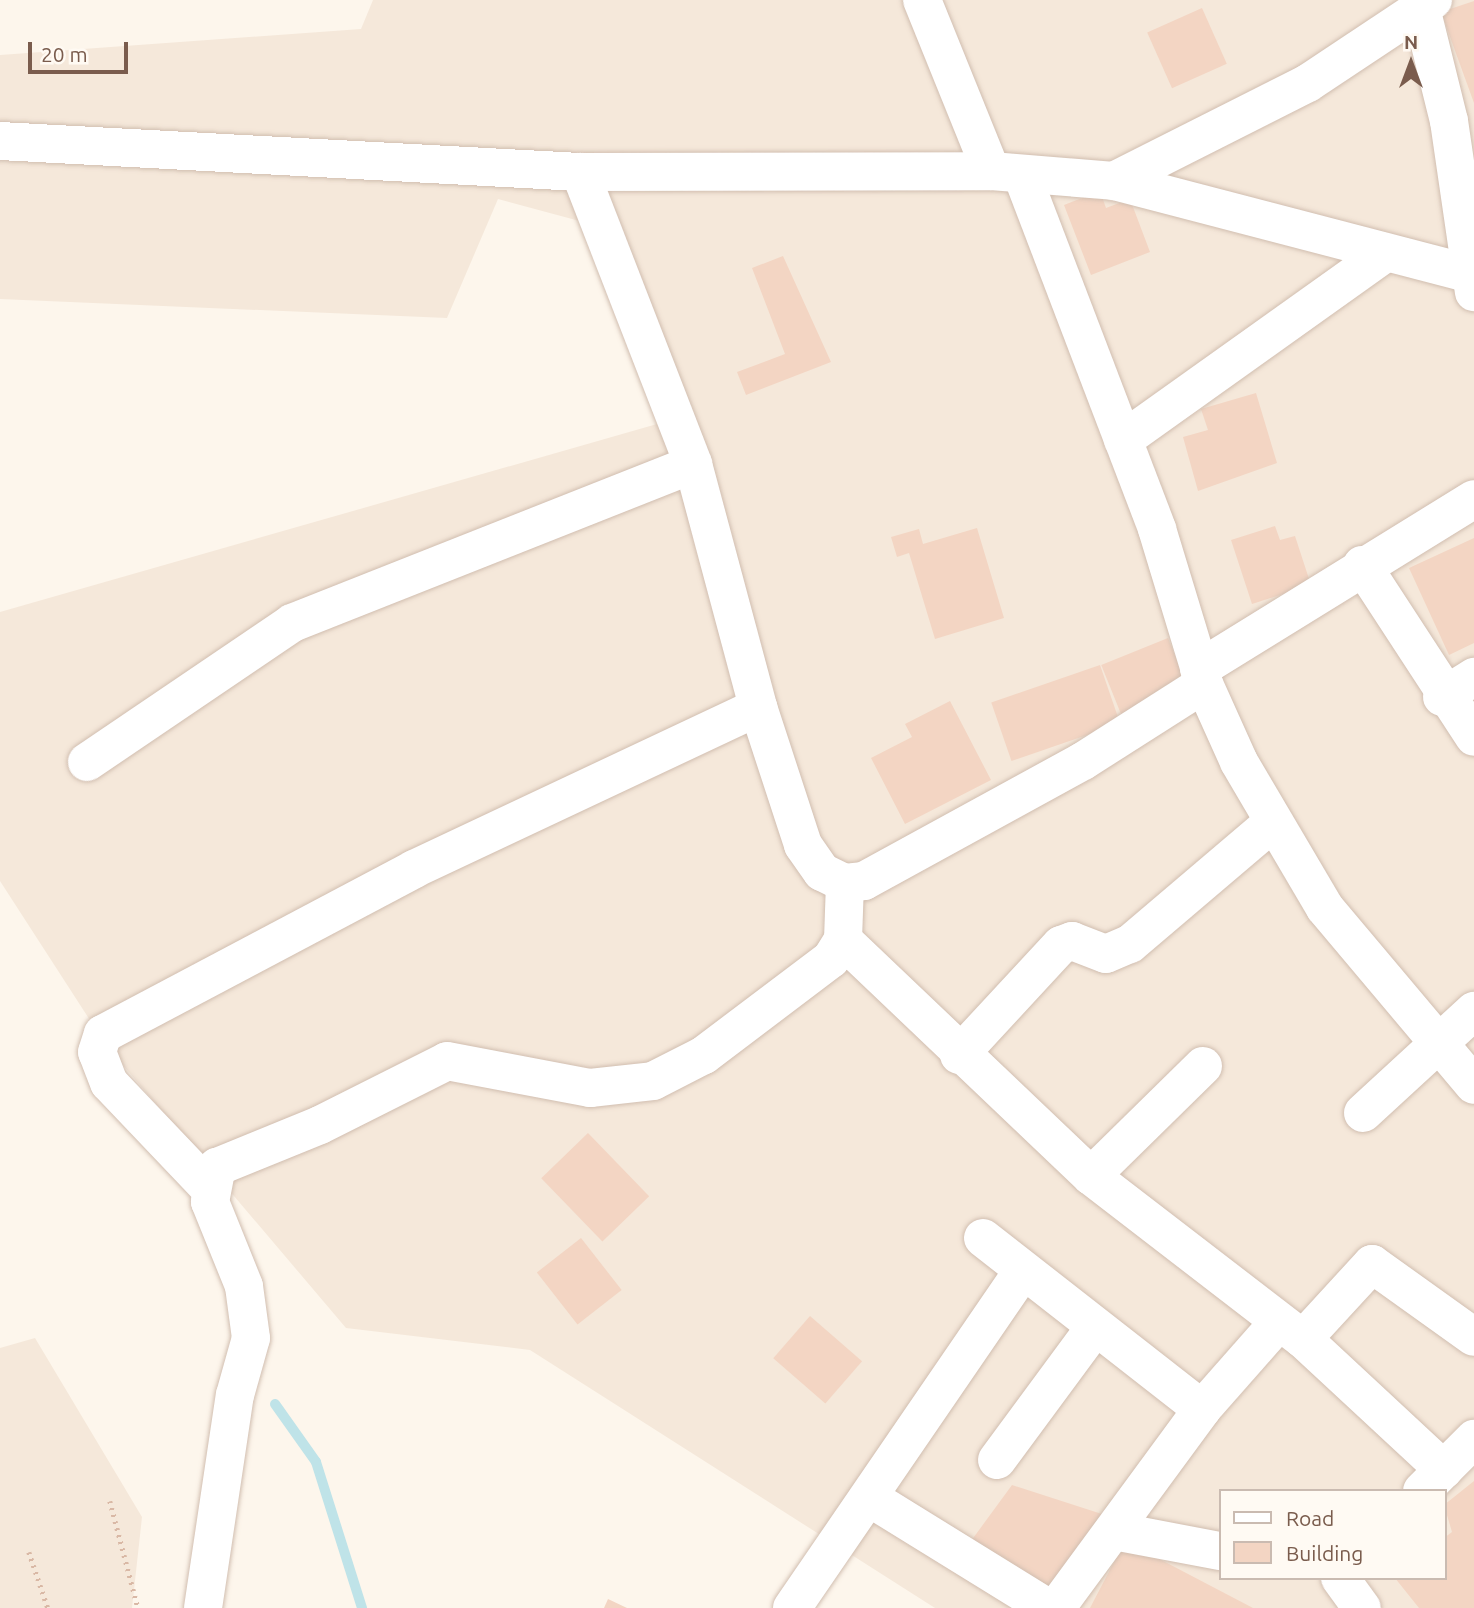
<!DOCTYPE html>
<html>
<head>
<meta charset="utf-8">
<style>
	body { margin:0 }
	#map { position:relative; width:1474px; height:1608px; overflow:hidden; background:#fdf6ec; font-family:Ubuntu,sans-serif }
	div>[style] { position:absolute }
	[style*='--x'] { left:calc(var(--x)*1px); top:calc(var(--y)*1px); width:calc(var(--w)*1px); rotate:calc(var(--a)*1deg) }
	.residential>* { inset:0; background:#f5e8da }
	.stream>* { height:10px; margin:-5px; padding:0 5px; transform-origin:5px; border-radius:5px; background:#bfe3e8 }
	.building>* { inset:0; background:#f3d5c3; transform-origin:0 0 }
	.path>* { height:4.5px; margin-top:-2.25px; transform-origin:0; background:repeating-linear-gradient(90deg,#d9b8a5 0 2px,transparent 0 7px) }
	.roads { filter:drop-shadow(0 0 2px #d1beb0) drop-shadow(0 0 2px #d1beb0) }
	.minor>* { height:38px; margin:-19px; padding:0 19px; transform-origin:19px; border-radius:19px; background:#fff }
	span { translate:-50% -50%; white-space:nowrap; text-align:center; line-height:1.15; -webkit-text-stroke:5px #fffaf3; paint-order:stroke }
	.legend { position:absolute; left:1219px; top:1489px; width:228px; height:91px; box-sizing:border-box; background:#fffaf3; border:2px solid #cabbb1; margin:0; padding:9px 12px; list-style:none; font-size:21px; color:#7a5c4d }
	.legend li { display:flex; align-items:center; gap:14px; height:35px }
	.legend b { width:35px; border:2px solid #cabbb1 }
	.north { position:absolute; left:1376px; top:28px; width:70px; height:70px; -webkit-text-stroke:5px #fffaf3; paint-order:stroke; rotate:0deg; font-size:19px; font-weight:700; line-height:28px; text-align:center; color:#7a5c4d }
	.north::after { content:''; display:block; margin:auto; width:24px; height:32px; background:#7a5c4d; clip-path:polygon(50% 0,100% 100%,50% 72%,0 100%) }
	.scale { position:absolute; left:28px; top:42px; width:100px; height:32px; box-sizing:border-box; border:4px solid #7a5c4d; border-top:0; padding-left:9px; font-size:21px; line-height:24px; white-space:nowrap; color:#7a5c4d; -webkit-text-stroke:5px #fffaf3; paint-order:stroke }
</style>
</head>
<body>
<div id="map">
	<div class="residential">
		<div style="clip-path:polygon(evenodd,373px 0,1474px 0,1474px 1608px,935px 1608px,530px 1350px,346px 1328px,106px 1045px,0 881px,0 612px,671px 420px,624px 233px,498px 199px,447px 318px,0 299px,0 55px,361px 29px,373px 0,1220px 1491px,1444px 1491px,1444px 1578px,1220px 1578px,1220px 1491px)"></div>
		<div style="clip-path:polygon(35px 1338px,142px 1517px,132px 1608px,0 1608px,0 1348px)"></div>
	</div>
	<div class="stream">
		<div style="--x:275;--y:1404;--w:71;--a:54.7"></div>
		<div style="--x:316;--y:1462;--w:153;--a:72.5"></div>
	</div>
	<div class="building">
		<div style="clip-path:polygon(1474px 1px,1474px 103px,1441px 12px)"></div>
		<div style="left:1202px;top:8px;width:61px;height:60px;rotate:66deg"></div>
		<div style="clip-path:polygon(1100px 191px,1106px 208px,1130px 199px,1150px 252px,1091px 275px,1064px 205px)"></div>
		<div style="clip-path:polygon(783px 256px,831px 362px,746px 395px,737px 372px,785px 354px,752px 268px)"></div>
		<div style="clip-path:polygon(1256px 393px,1277px 463px,1198px 491px,1183px 437px,1208px 430px,1201px 409px)"></div>
		<div style="clip-path:polygon(1275px 526px,1280px 540px,1295px 536px,1311px 585px,1252px 604px,1231px 540px)"></div>
		<div style="clip-path:polygon(977px 528px,1004px 618px,935px 639px,909px 553px,897px 557px,891px 537px,919px 529px,923px 544px)"></div>
		<div style="clip-path:polygon(1474px 538px,1474px 643px,1449px 655px,1409px 568px)"></div>
		<div style="left:1168px;top:638px;width:56px;height:72px;rotate:68deg"></div>
		<div style="left:1100px;top:665px;width:62px;height:115px;rotate:71deg"></div>
		<div style="clip-path:polygon(950px 701px,991px 780px,905px 824px,871px 758px,912px 737px,905px 724px)"></div>
		<div style="left:588px;top:1133px;width:88px;height:65px;rotate:46deg"></div>
		<div style="left:581px;top:1238px;width:66px;height:56px;rotate:52deg"></div>
		<div style="left:810px;top:1316px;width:69px;height:56px;rotate:41deg"></div>
		<div style="clip-path:polygon(1474px 1481px,1474px 1608px,1419px 1608px,1395px 1578px,1444px 1578px,1444px 1538px,1452px 1532px,1444px 1505px)"></div>
		<div style="clip-path:polygon(1012px 1485px,1108px 1516px,1052px 1589px,971px 1541px)"></div>
		<div style="clip-path:polygon(1125px 1541px,1253px 1608px,1090px 1608px)"></div>
		<div style="clip-path:polygon(608px 1599px,627px 1608px,604px 1608px)"></div>
	</div>
	<div class="path">
		<div style="--x:110;--y:1501;--w:111;--a:75.3"></div>
		<div style="--x:29;--y:1552;--w:59;--a:71.3"></div>
	</div>
	<div class="roads">
		<div class="minor">
			<div style="--x:922;--y:0;--w:184;--a:68"></div>
			<div style="--x:1421;--y:8;--w:116;--a:76.1"></div>
			<div style="--x:1449;--y:121;--w:173;--a:81.7"></div>
			<div style="--x:0;--y:141;--w:581;--a:3.06"></div>
			<div style="--x:580;--y:172;--w:411;--a:-0.1"></div>
			<div style="--x:991;--y:171;--w:123;--a:4.6"></div>
			<div style="--x:1114;--y:181;--w:372;--a:14.6"></div>
			<div style="--x:580;--y:172;--w:313;--a:68.8"></div>
			<div style="--x:693;--y:464;--w:252;--a:75"></div>
			<div style="--x:758;--y:707;--w:145;--a:71.9"></div>
			<div style="--x:803;--y:845;--w:33;--a:55"></div>
			<div style="--x:822;--y:872;--w:25;--a:26"></div>
			<div style="--x:845;--y:883;--w:19;--a:-6"></div>
			<div style="--x:864;--y:881;--w:250;--a:-28.7"></div>
			<div style="--x:1083;--y:761;--w:143;--a:-32.5"></div>
			<div style="--x:1022;--y:175;--w:379;--a:69.1"></div>
			<div style="--x:1157;--y:529;--w:162;--a:73.1"></div>
			<div style="--x:1204;--y:684;--w:85;--a:65.8"></div>
			<div style="--x:1239;--y:762;--w:169;--a:59.5"></div>
			<div style="--x:1325;--y:908;--w:231;--a:49.9"></div>
			<div style="--x:1114;--y:181;--w:217;--a:-26.8"></div>
			<div style="--x:1308;--y:83;--w:150;--a:-33.6"></div>
			<div style="--x:1123;--y:440;--w:322;--a:-35.5"></div>
			<div style="--x:1362;--y:565;--w:205;--a:56.9"></div>
			<div style="--x:1199;--y:669;--w:323;--a:-31.7"></div>
			<div style="--x:1442;--y:697;--w:38;--a:-32"></div>
			<div style="--x:87;--y:762;--w:248;--a:-34.1"></div>
			<div style="--x:292;--y:623;--w:431;--a:-21.6"></div>
			<div style="--x:843;--y:940;--w:342;--a:43.6"></div>
			<div style="--x:1091;--y:1176;--w:267;--a:37.6"></div>
			<div style="--x:1303;--y:1339;--w:192;--a:42.9"></div>
			<div style="--x:959;--y:1055;--w:150;--a:-47.2"></div>
			<div style="--x:1061;--y:945;--w:12;--a:-20"></div>
			<div style="--x:1072;--y:941;--w:36;--a:21"></div>
			<div style="--x:1106;--y:954;--w:26;--a:-23"></div>
			<div style="--x:1130;--y:944;--w:187;--a:-40.4"></div>
			<div style="--x:1363;--y:1113;--w:151;--a:-42.6"></div>
			<div style="--x:1091;--y:1176;--w:157;--a:-44.5"></div>
			<div style="--x:210;--y:1189;--w:146;--a:-133.6"></div>
			<div style="--x:109;--y:1083;--w:33;--a:-111"></div>
			<div style="--x:97;--y:1052;--w:19;--a:-72"></div>
			<div style="--x:103;--y:1034;--w:352;--a:-27.9"></div>
			<div style="--x:414;--y:869;--w:380;--a:-25.2"></div>
			<div style="--x:983;--y:1238;--w:278;--a:38"></div>
			<div style="--x:1303;--y:1339;--w:102;--a:-47.4"></div>
			<div style="--x:1372;--y:1264;--w:125;--a:35.6"></div>
			<div style="--x:997;--y:1460;--w:165;--a:-53.6"></div>
			<div style="--x:1422;--y:1491;--w:74;--a:-45"></div>
			<div style="--x:870;--y:1498;--w:209;--a:31.7"></div>
			<div style="--x:1114;--y:1531;--w:108;--a:10.7"></div>
			<div style="--x:1340;--y:1578;--w:37;--a:54"></div>
			<div style="--x:203;--y:1608;--w:215;--a:-81.5"></div>
			<div style="--x:235;--y:1395;--w:59;--a:-74.3"></div>
			<div style="--x:251;--y:1338;--w:52;--a:-97.7"></div>
			<div style="--x:244;--y:1286;--w:91;--a:-112"></div>
			<div style="--x:210;--y:1202;--w:36;--a:-79"></div>
			<div style="--x:217;--y:1167;--w:111;--a:-22.2"></div>
			<div style="--x:320;--y:1125;--w:142;--a:-26.7"></div>
			<div style="--x:447;--y:1061;--w:146;--a:10.7"></div>
			<div style="--x:590;--y:1088;--w:63;--a:-6.3"></div>
			<div style="--x:653;--y:1081;--w:57;--a:-27"></div>
			<div style="--x:704;--y:1055;--w:159;--a:-37.1"></div>
			<div style="--x:831;--y:959;--w:22;--a:-58"></div>
			<div style="--x:843;--y:940;--w:57;--a:-88"></div>
			<div style="--x:792;--y:1608;--w:406;--a:-55.6"></div>
			<div style="--x:1056;--y:1608;--w:247;--a:-53.7"></div>
			<div style="--x:1202;--y:1409;--w:113;--a:-48.6"></div>
		</div>
	</div>
	<ul class="legend">
	<li><b style="height:9px;background:#fff"></b>Road</li>
	<li><b style="height:19px;background:#f3d5c3"></b>Building</li>
	</ul>
	<div class="north">N</div>
	<div class="scale">20 m</div>
</div>
</body>
</html>
